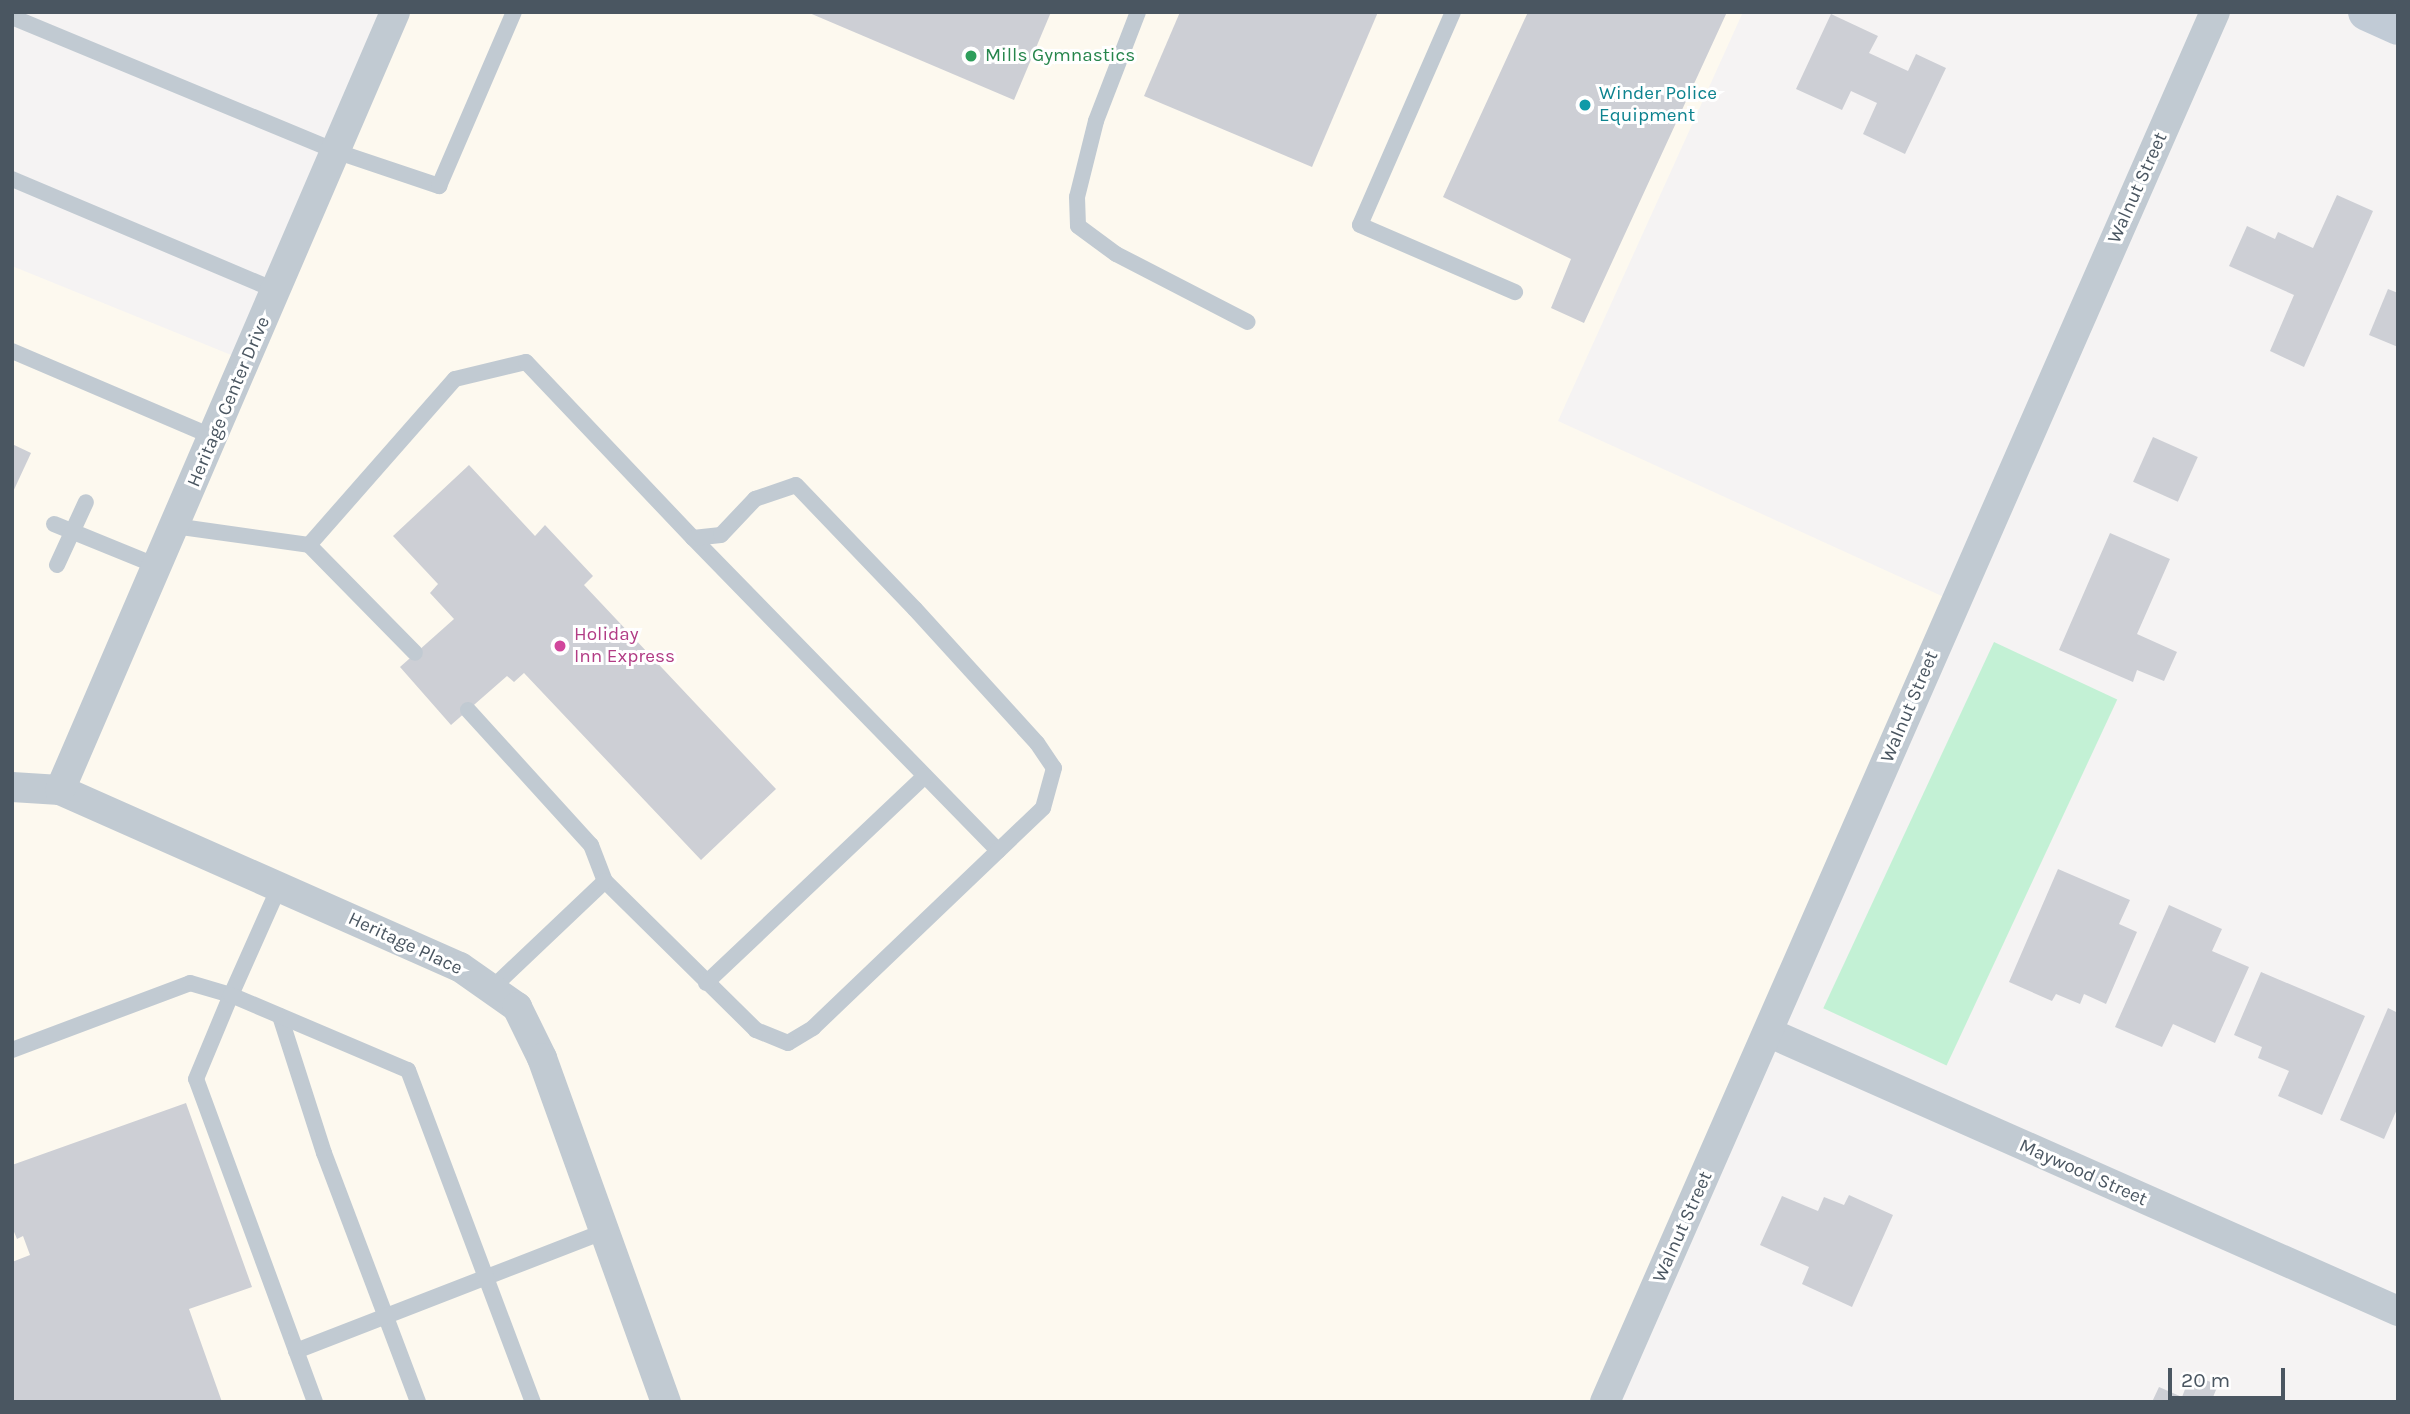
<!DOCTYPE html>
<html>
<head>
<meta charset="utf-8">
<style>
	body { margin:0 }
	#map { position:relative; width:2410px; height:1414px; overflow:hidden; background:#f5f3f3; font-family:Karla,sans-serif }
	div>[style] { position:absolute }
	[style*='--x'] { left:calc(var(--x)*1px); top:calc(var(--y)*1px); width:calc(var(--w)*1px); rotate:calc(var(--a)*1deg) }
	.commercial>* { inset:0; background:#fdf9ef }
	.green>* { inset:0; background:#c3f1d5; transform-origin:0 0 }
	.building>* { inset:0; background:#cdcfd5; transform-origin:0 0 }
	.lane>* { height:16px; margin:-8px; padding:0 8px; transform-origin:8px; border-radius:8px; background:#c1cad2 }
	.street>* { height:30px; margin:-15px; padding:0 15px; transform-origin:15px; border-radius:15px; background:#c1cad2 }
	.secondary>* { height:38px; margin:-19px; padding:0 19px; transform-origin:19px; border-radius:19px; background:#c1cbd6 }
	.dots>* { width:19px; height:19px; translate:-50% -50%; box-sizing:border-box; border:4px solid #fff; border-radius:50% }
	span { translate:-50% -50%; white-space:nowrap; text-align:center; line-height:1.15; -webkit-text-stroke:6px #fff; paint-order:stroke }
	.leisure-label { font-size:19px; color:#27864d }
	.left { translate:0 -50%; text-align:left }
	.culture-label { font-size:19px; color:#0d838f }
	.street-label { font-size:19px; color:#4a5661 }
	.hotel-label { font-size:19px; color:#b23c85 }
	.frame { position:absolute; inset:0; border:14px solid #4a5661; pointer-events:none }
	.scale { position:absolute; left:2168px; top:1368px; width:117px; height:32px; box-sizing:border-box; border:4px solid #4a5661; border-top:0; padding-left:9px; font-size:21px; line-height:24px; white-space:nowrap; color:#4a5661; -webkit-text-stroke:5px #fff; paint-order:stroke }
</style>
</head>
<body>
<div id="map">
	<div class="commercial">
		<div style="clip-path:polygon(395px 12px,1743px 12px,1558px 421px,1955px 602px,1605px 1402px,12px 1402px,12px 266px,246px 361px)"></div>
	</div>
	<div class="green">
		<div style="left:1994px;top:642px;width:136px;height:404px;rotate:25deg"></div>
	</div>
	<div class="building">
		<div style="clip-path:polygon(807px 12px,1051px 12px,1014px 100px)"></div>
		<div style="clip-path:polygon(1180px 12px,1378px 12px,1312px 167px,1144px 96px)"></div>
		<div style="clip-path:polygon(1528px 12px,1727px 12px,1584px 323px,1551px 308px,1571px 259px,1443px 197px)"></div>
		<div style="clip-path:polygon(1831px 14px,1878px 36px,1869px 53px,1908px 71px,1916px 54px,1946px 68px,1905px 154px,1863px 134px,1877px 103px,1851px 91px,1842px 110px,1796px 89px)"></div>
		<div style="clip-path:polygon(2337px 195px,2373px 211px,2304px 367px,2270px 351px,2294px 295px,2229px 266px,2247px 226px,2275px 239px,2278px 232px,2313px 248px)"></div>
		<div style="clip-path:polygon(2388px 289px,2398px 293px,2398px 347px,2369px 335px)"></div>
		<div style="left:2153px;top:437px;width:49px;height:49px;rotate:24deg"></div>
		<div style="clip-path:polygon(12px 444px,31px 453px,12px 494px)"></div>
		<div style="clip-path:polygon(469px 465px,535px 536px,545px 525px,593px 576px,584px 585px,776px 789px,701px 860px,524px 673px,514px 682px,507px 676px,451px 725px,400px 667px,454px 619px,430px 593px,438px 584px,393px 536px)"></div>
		<div style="clip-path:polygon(2110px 533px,2170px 559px,2137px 634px,2177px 652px,2164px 681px,2137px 670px,2133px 682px,2059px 650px)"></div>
		<div style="clip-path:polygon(2058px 869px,2130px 900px,2119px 924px,2137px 932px,2106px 1004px,2084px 994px,2080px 1004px,2056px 994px,2052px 1001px,2009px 982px)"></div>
		<div style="clip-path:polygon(2169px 905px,2222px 929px,2212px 951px,2249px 967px,2215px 1043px,2173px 1024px,2162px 1047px,2115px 1027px)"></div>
		<div style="clip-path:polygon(2261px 972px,2365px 1016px,2322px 1115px,2278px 1096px,2289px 1071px,2258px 1058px,2262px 1047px,2234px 1035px)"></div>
		<div style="clip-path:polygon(2388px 1008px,2398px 1013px,2398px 1107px,2384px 1139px,2340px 1120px)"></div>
		<div style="clip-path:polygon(186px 1103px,252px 1287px,189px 1309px,222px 1402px,12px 1402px,12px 1262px,30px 1255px,23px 1236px,17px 1239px,12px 1227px,12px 1165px)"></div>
		<div style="clip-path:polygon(1849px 1195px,1893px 1215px,1852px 1307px,1802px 1284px,1809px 1267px,1760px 1245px,1782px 1196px,1818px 1211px,1824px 1197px,1844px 1205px)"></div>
		<div style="clip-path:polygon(2191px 1374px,2218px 1385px,2211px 1402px,2152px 1402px,2159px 1387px,2182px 1397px)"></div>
	</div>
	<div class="lane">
		<div style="--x:1138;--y:12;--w:117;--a:111.1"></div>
		<div style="--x:1096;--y:121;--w:78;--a:104"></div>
		<div style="--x:1077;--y:197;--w:29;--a:88"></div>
		<div style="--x:1078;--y:226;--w:47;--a:36.4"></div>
		<div style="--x:1116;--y:254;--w:148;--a:27.3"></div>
		<div style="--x:1453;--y:12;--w:232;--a:113.6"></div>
		<div style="--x:1360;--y:225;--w:169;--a:23.4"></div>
		<div style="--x:12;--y:17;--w:353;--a:22.5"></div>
		<div style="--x:338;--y:152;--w:107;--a:18.6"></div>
		<div style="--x:439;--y:186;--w:189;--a:-66.7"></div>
		<div style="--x:12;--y:179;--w:288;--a:22.9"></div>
		<div style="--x:12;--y:351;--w:220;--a:23.1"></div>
		<div style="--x:54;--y:524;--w:111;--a:22.2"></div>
		<div style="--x:174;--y:526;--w:136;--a:8"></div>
		<div style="--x:309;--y:545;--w:151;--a:45.5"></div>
		<div style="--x:693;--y:538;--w:437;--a:45.7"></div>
		<div style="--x:309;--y:545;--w:221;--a:-48.7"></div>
		<div style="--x:455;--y:379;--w:73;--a:-13.5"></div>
		<div style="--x:526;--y:362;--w:243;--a:46.5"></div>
		<div style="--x:693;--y:538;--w:28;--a:-6"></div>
		<div style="--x:721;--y:535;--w:50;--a:-46.6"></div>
		<div style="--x:755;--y:499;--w:43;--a:-18.9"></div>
		<div style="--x:796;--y:485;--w:172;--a:46.2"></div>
		<div style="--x:915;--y:609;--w:181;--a:47.7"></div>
		<div style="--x:1037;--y:743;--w:30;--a:56"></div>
		<div style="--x:1054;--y:768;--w:41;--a:105.4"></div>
		<div style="--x:1043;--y:808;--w:318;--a:136.3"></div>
		<div style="--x:813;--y:1028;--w:29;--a:149"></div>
		<div style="--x:788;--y:1043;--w:35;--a:-158"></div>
		<div style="--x:756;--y:1030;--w:212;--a:-135.4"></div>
		<div style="--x:57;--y:565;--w:69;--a:-65.3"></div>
		<div style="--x:468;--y:710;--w:183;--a:47.7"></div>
		<div style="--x:591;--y:845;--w:39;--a:69"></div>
		<div style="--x:605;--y:881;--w:157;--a:136.5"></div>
		<div style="--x:706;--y:983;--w:301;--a:-43.4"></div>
		<div style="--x:280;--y:1016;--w:144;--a:72.2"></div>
		<div style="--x:324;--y:1153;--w:266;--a:69.3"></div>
		<div style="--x:12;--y:1050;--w:190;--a:-20.6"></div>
		<div style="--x:190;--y:983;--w:43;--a:16.3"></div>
		<div style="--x:231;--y:995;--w:118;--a:-66"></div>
		<div style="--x:296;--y:1351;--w:331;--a:-21.2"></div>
		<div style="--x:315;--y:1402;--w:344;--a:-110.2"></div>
		<div style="--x:196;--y:1079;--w:91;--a:-67.4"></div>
		<div style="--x:231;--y:995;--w:192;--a:23"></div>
		<div style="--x:408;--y:1070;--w:355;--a:69.4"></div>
	</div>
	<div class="street">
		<div style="--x:12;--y:787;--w:48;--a:3.6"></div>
		<div style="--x:60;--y:790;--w:437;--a:23.9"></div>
		<div style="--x:460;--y:967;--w:70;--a:35.1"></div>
		<div style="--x:517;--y:1007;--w:57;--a:63.9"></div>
		<div style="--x:542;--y:1058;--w:366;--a:70.2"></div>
		<div style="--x:60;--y:790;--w:847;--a:-66.7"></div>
		<div style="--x:1770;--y:1033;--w:687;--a:23.88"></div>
		<div style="--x:1605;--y:1402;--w:1518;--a:-66.31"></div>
	</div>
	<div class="secondary">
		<div style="--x:2367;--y:12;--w:34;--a:24"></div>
	</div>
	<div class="dots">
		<div style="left:971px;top:56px;background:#2e9e5b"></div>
		<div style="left:1585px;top:105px;background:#0f9aa8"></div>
		<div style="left:560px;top:646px;background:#d1479c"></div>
	</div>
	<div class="leisure-label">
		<span class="left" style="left:985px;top:56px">Mills Gymnastics</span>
	</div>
	<div class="culture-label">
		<span class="left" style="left:1599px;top:105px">Winder Police<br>Equipment</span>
	</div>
	<div class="street-label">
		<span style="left:2138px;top:188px;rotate:-66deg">Walnut Street</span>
		<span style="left:229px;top:402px;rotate:-67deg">Heritage Center Drive</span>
		<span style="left:1910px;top:707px;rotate:-67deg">Walnut Street</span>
		<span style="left:405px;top:944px;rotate:25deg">Heritage Place</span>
		<span style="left:2083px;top:1173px;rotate:24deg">Maywood Street</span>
		<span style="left:1683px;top:1227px;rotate:-66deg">Walnut Street</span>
	</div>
	<div class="hotel-label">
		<span class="left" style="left:574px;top:646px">Holiday<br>Inn Express</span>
	</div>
	<div class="frame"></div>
	<div class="scale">20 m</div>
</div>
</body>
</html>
